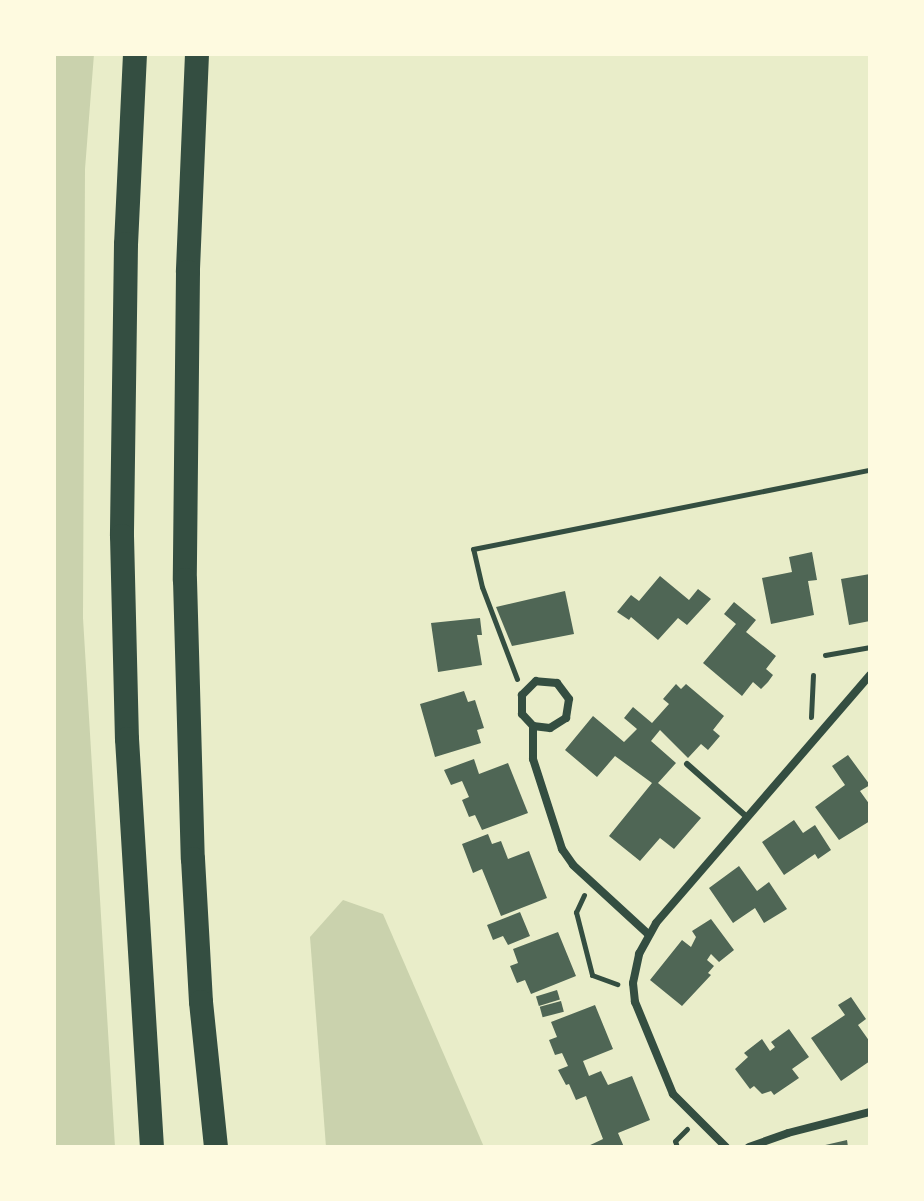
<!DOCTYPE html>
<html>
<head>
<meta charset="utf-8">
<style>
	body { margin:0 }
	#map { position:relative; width:924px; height:1201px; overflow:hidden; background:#e9edc9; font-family:"Roboto Serif",serif }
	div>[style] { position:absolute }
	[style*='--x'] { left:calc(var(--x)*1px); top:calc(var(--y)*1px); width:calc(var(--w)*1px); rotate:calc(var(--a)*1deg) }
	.green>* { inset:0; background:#cad2ad }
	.building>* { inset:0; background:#4f6655; transform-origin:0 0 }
	.path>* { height:5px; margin:-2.5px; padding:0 2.5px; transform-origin:2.5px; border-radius:2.5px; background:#344e41 }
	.service>* { height:6px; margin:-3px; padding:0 3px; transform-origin:3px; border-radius:3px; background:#344e41 }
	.minor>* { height:8px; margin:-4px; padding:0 4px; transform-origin:4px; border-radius:4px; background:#344e41 }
	.motorway>* { height:24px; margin:-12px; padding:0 12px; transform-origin:12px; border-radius:12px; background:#344e41 }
	span { translate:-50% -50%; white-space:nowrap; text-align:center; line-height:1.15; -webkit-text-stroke:6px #fefae0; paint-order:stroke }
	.frame { position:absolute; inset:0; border:56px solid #fefae0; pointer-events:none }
</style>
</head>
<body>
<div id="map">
	<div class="green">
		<div style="clip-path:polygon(54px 54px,94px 54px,85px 169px,83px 618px,115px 1147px,54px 1147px)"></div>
		<div style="clip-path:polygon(343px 900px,383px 914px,484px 1147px,326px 1147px,310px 937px)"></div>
	</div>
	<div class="building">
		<div style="clip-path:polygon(812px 552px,817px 580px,808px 581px,814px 615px,771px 624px,762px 578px,792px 572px,789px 557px)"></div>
		<div style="clip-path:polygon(870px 574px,870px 621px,849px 625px,841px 579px)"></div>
		<div style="clip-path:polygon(660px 576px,689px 600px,698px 589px,711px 599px,687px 625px,678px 618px,658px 640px,631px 617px,629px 620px,617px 612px,631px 595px,639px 601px)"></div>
		<div style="clip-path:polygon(565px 591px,574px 634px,512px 646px,496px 607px)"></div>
		<div style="clip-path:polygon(734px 602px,756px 620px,746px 632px,776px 656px,766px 669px,773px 675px,768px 682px,761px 689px,753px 682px,742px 696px,703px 663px,736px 624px,724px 614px)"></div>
		<div style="clip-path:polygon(480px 618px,482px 635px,477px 635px,482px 665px,438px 672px,431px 623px)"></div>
		<div style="clip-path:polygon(676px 684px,681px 689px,686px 684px,724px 716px,713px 730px,720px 736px,708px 750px,701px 744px,688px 758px,660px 730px,651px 741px,676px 763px,658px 783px,701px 818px,674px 849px,660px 838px,640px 861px,609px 836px,652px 783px,615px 756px,597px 777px,565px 750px,593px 716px,624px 742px,637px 729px,624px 718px,633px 707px,652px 723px,669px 704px,663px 699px)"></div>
		<div style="clip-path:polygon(464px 691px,468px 702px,475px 700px,484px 728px,477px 730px,481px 743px,435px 757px,420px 704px)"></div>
		<div style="clip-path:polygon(848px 755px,870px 785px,860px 791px,870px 805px,870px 821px,839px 840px,815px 807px,845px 785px,832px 766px)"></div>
		<div style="clip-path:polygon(474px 759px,479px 774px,508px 763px,528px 813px,482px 830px,475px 815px,469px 817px,462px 800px,469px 797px,462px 781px,451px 785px,444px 770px)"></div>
		<div style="clip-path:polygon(794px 820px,803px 833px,815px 825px,831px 850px,818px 859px,815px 854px,784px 875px,762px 842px)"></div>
		<div style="clip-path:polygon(488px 834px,492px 844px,501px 841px,508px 859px,529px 851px,547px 898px,501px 916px,482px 869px,473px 873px,462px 844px)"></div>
		<div style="clip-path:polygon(739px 866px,757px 891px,769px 882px,787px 909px,764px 923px,755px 908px,733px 923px,709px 888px)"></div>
		<div style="clip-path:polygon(520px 912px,530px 936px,508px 945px,503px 936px,493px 940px,487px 925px)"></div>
		<div style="clip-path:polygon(711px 919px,734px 950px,719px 962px,711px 954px,707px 960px,714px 966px,708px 973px,711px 975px,682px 1006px,650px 980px,682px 940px,691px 947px,696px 937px,692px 931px)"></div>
		<div style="clip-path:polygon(558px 932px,576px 976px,531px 994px,525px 980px,517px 983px,510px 966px,518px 963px,513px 949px)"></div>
		<div style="left:557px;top:990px;width:10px;height:22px;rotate:73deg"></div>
		<div style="clip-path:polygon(851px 997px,866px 1019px,858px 1025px,870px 1042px,870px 1061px,841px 1081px,811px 1038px,845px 1015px,838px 1005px)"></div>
		<div style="left:561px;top:1001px;width:11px;height:22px;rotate:75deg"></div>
		<div style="clip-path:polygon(595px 1005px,613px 1049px,583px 1061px,589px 1076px,601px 1071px,608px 1085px,632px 1076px,650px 1120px,618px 1133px,624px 1147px,586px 1147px,603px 1139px,586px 1096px,576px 1100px,569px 1084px,566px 1085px,558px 1070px,568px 1066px,562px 1053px,555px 1055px,549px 1040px,557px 1037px,551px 1022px)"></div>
		<div style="clip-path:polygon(789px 1029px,809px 1057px,792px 1069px,799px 1078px,774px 1095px,771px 1091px,762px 1094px,754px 1086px,750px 1089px,735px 1069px,748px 1057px,744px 1053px,762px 1039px,770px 1051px,775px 1047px,771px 1042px)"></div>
		<div style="clip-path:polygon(847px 1140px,848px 1147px,821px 1147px,821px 1146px)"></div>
	</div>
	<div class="path">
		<div style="--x:825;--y:655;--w:46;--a:-10.1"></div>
		<div style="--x:517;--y:679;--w:98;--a:-110.8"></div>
		<div style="--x:482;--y:587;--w:39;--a:-103"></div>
		<div style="--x:473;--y:549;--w:405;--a:-11.3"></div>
		<div style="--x:811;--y:717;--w:42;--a:-87.3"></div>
		<div style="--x:584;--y:895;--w:19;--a:115"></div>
		<div style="--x:576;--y:912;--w:65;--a:75.7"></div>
		<div style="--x:592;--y:975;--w:27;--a:20"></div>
		<div style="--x:677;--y:1147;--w:6;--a:-108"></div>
		<div style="--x:675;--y:1141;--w:17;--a:-45"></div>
	</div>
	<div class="service">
		<div style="--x:687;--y:764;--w:80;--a:41.5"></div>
	</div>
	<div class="minor">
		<div style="--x:533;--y:726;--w:17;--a:7"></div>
		<div style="--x:550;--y:728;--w:19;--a:-32"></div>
		<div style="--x:566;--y:718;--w:19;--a:-81"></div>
		<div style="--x:569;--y:699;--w:20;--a:-127"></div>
		<div style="--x:557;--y:683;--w:21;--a:-175"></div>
		<div style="--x:536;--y:681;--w:20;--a:135"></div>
		<div style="--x:522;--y:695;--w:19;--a:90"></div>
		<div style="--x:522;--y:714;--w:16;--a:47"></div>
		<div style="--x:533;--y:726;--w:33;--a:90"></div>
		<div style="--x:533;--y:759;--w:95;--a:72.1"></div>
		<div style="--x:562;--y:849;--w:19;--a:55"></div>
		<div style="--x:573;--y:865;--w:102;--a:42.6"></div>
		<div style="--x:726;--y:1147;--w:75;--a:-135"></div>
		<div style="--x:673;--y:1094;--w:100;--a:-112.4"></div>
		<div style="--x:635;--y:1002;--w:19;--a:-96"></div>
		<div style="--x:633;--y:983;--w:30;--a:-78"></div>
		<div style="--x:639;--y:954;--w:35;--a:-61"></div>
		<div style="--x:656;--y:923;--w:328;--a:-49.2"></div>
		<div style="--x:749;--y:1147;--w:41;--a:-19.7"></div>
		<div style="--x:788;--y:1133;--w:85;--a:-14.4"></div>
	</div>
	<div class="motorway">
		<div style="--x:135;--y:54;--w:190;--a:92.7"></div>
		<div style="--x:126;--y:244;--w:292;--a:90.8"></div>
		<div style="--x:122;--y:536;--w:203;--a:88.6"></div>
		<div style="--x:127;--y:739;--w:409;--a:86.5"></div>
		<div style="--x:197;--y:54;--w:218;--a:92.4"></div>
		<div style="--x:188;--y:272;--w:308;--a:90.6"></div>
		<div style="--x:185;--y:580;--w:279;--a:88.4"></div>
		<div style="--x:193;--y:859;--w:143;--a:86.8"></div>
		<div style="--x:201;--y:1002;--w:146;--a:84.1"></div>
	</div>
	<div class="frame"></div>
</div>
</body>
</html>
